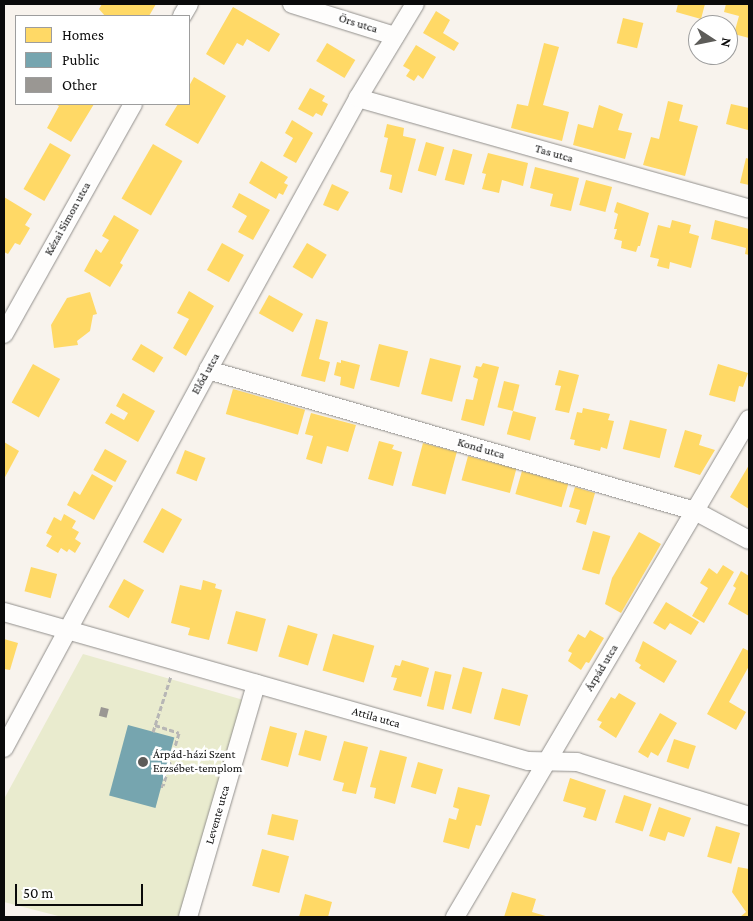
<!DOCTYPE html>
<html>
<head>
<meta charset="utf-8">
<style>
	body { margin:0 }
	#map { position:relative; width:753px; height:921px; overflow:hidden; background:#f8f3ed; font-family:"Crimson Pro",serif }
	div>[style] { position:absolute }
	[style*='--x'] { left:calc(var(--x)*1px); top:calc(var(--y)*1px); width:calc(var(--w)*1px); rotate:calc(var(--a)*1deg) }
	.green>* { inset:0; background:#e9ebce }
	.homes>* { inset:0; background:#ffd966; transform-origin:0 0 }
	.public>* { inset:0; background:#76a5af; transform-origin:0 0 }
	.building>* { inset:0; background:#9a9793; transform-origin:0 0 }
	.path>* { height:3px; margin-top:-1.5px; transform-origin:0; background:repeating-linear-gradient(90deg,#b7b6b5 0 5px,transparent 0 7.5px) }
	.roads { filter:drop-shadow(0 0 1px #918f8c) drop-shadow(0 0 1px #918f8c) }
	.minor>* { height:18px; margin:-9px; padding:0 9px; transform-origin:9px; border-radius:9px; background:#fefdfc }
	.dots>* { width:14px; height:14px; translate:-50% -50%; box-sizing:border-box; border:2px solid #fff; border-radius:50% }
	span { translate:-50% -50%; white-space:nowrap; text-align:center; line-height:1.15; -webkit-text-stroke:5px #fff; paint-order:stroke }
	.street-label { font-size:12px; color:#0a0a0a }
	.poi-label { font-size:12px; color:#0a0a0a }
	.left { translate:0 -50%; text-align:left }
	.frame { position:absolute; inset:0; border:5px solid #0a0a0a; pointer-events:none }
	.legend { position:absolute; left:15px; top:15px; width:175px; height:90px; box-sizing:border-box; background:#fff; border:1px solid #9d9d9d; margin:0; padding:6px 9px; list-style:none; font-size:15px; color:#0a0a0a }
	.legend li { display:flex; align-items:center; gap:10px; height:25px }
	.legend b { width:25px; border:1px solid #9d9d9d }
	.north { position:absolute; left:688px; top:15px; width:50px; height:50px; box-sizing:border-box; background:#fff; border:1px solid #9d9d9d; border-radius:50%; rotate:101deg; font-size:14px; font-weight:700; line-height:20px; text-align:center; color:#0a0a0a }
	.north::after { content:''; display:block; margin:auto; width:18px; height:22px; background:#5d5c59; clip-path:polygon(50% 0,100% 100%,50% 72%,0 100%) }
	.scale { position:absolute; left:15px; top:884px; width:128px; height:22px; box-sizing:border-box; border:2px solid #0a0a0a; border-top:0; padding-left:6px; font-size:15px; line-height:18px; white-space:nowrap; color:#0a0a0a; -webkit-text-stroke:4px #fff; paint-order:stroke }
</style>
</head>
<body>
<div id="map">
	<div class="green">
		<div style="clip-path:polygon(83px 654px,247px 701px,181px 917px,62px 917px,4px 902px,4px 799px)"></div>
	</div>
	<div class="homes">
		<div style="clip-path:polygon(102px 4px,156px 4px,149px 16px,105px 16px,99px 9px)"></div>
		<div style="clip-path:polygon(678px 4px,705px 4px,701px 19px,676px 12px)"></div>
		<div style="clip-path:polygon(726px 4px,749px 4px,749px 38px,734px 34px,739px 16px,724px 12px)"></div>
		<div style="clip-path:polygon(233px 7px,280px 34px,269px 52px,247px 39px,243px 46px,237px 43px,224px 65px,206px 54px)"></div>
		<div style="clip-path:polygon(436px 11px,450px 20px,443px 33px,459px 43px,454px 51px,423px 33px)"></div>
		<div style="left:623px;top:18px;width:21px;height:26px;rotate:14deg"></div>
		<div style="left:327px;top:43px;width:33px;height:21px;rotate:31deg"></div>
		<div style="clip-path:polygon(544px 43px,559px 47px,543px 105px,569px 112px,562px 141px,511px 128px,517px 104px,528px 106px)"></div>
		<div style="clip-path:polygon(416px 45px,436px 57px,423px 79px,418px 75px,414px 81px,406px 76px,410px 70px,403px 66px)"></div>
		<div style="clip-path:polygon(194px 77px,226px 96px,198px 144px,165px 125px,178px 104px,189px 104px,189px 86px)"></div>
		<div style="clip-path:polygon(310px 88px,325px 96px,322px 101px,328px 104px,322px 116px,316px 113px,313px 117px,298px 109px)"></div>
		<div style="clip-path:polygon(668px 101px,683px 105px,679px 121px,698px 126px,685px 176px,643px 165px,651px 137px,659px 139px)"></div>
		<div style="clip-path:polygon(55px 104px,94px 104px,71px 142px,47px 128px,59px 106px)"></div>
		<div style="clip-path:polygon(731px 104px,749px 108px,748px 130px,726px 124px)"></div>
		<div style="clip-path:polygon(599px 105px,623px 114px,618px 130px,632px 133px,625px 159px,573px 145px,578px 124px,593px 128px)"></div>
		<div style="clip-path:polygon(292px 120px,313px 133px,296px 163px,283px 156px,293px 138px,285px 133px)"></div>
		<div style="clip-path:polygon(387px 124px,404px 128px,403px 136px,416px 139px,402px 193px,389px 189px,392px 175px,380px 172px,388px 138px,384px 137px)"></div>
		<div style="left:426px;top:142px;width:19px;height:30px;rotate:16deg"></div>
		<div style="left:50px;top:143px;width:24px;height:53px;rotate:30deg"></div>
		<div style="left:153px;top:144px;width:34px;height:63px;rotate:30deg"></div>
		<div style="left:453px;top:149px;width:20px;height:32px;rotate:15deg"></div>
		<div style="clip-path:polygon(488px 153px,528px 163px,523px 186px,502px 180px,499px 193px,482px 189px,486px 174px,482px 173px)"></div>
		<div style="clip-path:polygon(746px 158px,749px 159px,749px 185px,740px 183px)"></div>
		<div style="clip-path:polygon(261px 161px,288px 177px,284px 183px,288px 185px,283px 195px,279px 193px,276px 199px,249px 183px)"></div>
		<div style="clip-path:polygon(535px 167px,579px 178px,571px 211px,550px 206px,553px 194px,530px 188px)"></div>
		<div style="left:586px;top:180px;width:27px;height:26px;rotate:15deg"></div>
		<div style="clip-path:polygon(332px 184px,349px 192px,338px 211px,323px 205px)"></div>
		<div style="clip-path:polygon(239px 193px,270px 210px,253px 240px,238px 232px,247px 216px,232px 207px)"></div>
		<div style="clip-path:polygon(4px 197px,32px 214px,25px 225px,30px 228px,20px 245px,15px 243px,8px 254px,4px 252px)"></div>
		<div style="clip-path:polygon(617px 202px,649px 213px,640px 246px,638px 246px,636px 252px,621px 248px,622px 241px,614px 239px,617px 229px,614px 229px,618px 214px,614px 212px)"></div>
		<div style="clip-path:polygon(114px 215px,139px 230px,120px 263px,123px 265px,110px 287px,84px 271px,96px 249px,101px 253px,109px 240px,102px 236px)"></div>
		<div style="clip-path:polygon(672px 220px,691px 225px,689px 233px,699px 236px,691px 268px,670px 262px,669px 269px,657px 266px,659px 259px,650px 257px,658px 225px,670px 228px)"></div>
		<div style="clip-path:polygon(715px 220px,749px 229px,749px 255px,745px 254px,746px 248px,711px 239px)"></div>
		<div style="left:222px;top:243px;width:25px;height:31px;rotate:29deg"></div>
		<div style="left:307px;top:243px;width:23px;height:28px;rotate:31deg"></div>
		<div style="clip-path:polygon(189px 291px,214px 306px,186px 356px,173px 348px,189px 319px,177px 313px)"></div>
		<div style="clip-path:polygon(90px 292px,97px 314px,93px 315px,90px 331px,77px 341px,78px 345px,54px 348px,51px 325px,67px 298px)"></div>
		<div style="left:269px;top:295px;width:39px;height:21px;rotate:29deg"></div>
		<div style="clip-path:polygon(316px 319px,328px 322px,319px 359px,330px 362px,325px 382px,301px 376px)"></div>
		<div style="left:141px;top:344px;width:26px;height:18px;rotate:31deg"></div>
		<div style="left:379px;top:344px;width:30px;height:37px;rotate:14deg"></div>
		<div style="left:430px;top:358px;width:32px;height:37px;rotate:14deg"></div>
		<div style="clip-path:polygon(341px 360px,360px 365px,354px 389px,340px 385px,341px 377px,334px 375px,337px 362px,341px 363px)"></div>
		<div style="clip-path:polygon(483px 363px,499px 367px,484px 426px,461px 420px,466px 399px,473px 400px,478px 379px,473px 377px,476px 366px,481px 367px)"></div>
		<div style="left:33px;top:364px;width:31px;height:44px;rotate:29deg"></div>
		<div style="clip-path:polygon(718px 364px,748px 373px,743px 387px,739px 386px,735px 402px,709px 395px)"></div>
		<div style="clip-path:polygon(559px 370px,579px 375px,569px 413px,555px 410px,561px 386px,555px 385px)"></div>
		<div style="left:504px;top:381px;width:16px;height:27px;rotate:14deg"></div>
		<div style="left:233px;top:389px;width:75px;height:26px;rotate:16deg"></div>
		<div style="clip-path:polygon(123px 393px,155px 411px,138px 442px,105px 423px,111px 413px,124px 420px,128px 413px,116px 406px)"></div>
		<div style="clip-path:polygon(583px 408px,610px 414px,608px 420px,614px 421px,607px 449px,601px 447px,600px 451px,574px 445px,575px 440px,570px 439px,577px 412px,582px 413px)"></div>
		<div style="left:513px;top:411px;width:24px;height:24px;rotate:15deg"></div>
		<div style="clip-path:polygon(311px 413px,356px 425px,348px 452px,327px 446px,322px 464px,306px 459px,313px 436px,305px 434px)"></div>
		<div style="left:630px;top:420px;width:38px;height:30px;rotate:14deg"></div>
		<div style="clip-path:polygon(685px 430px,702px 435px,699px 445px,715px 450px,700px 475px,674px 467px)"></div>
		<div style="clip-path:polygon(379px 441px,394px 445px,392px 449px,402px 452px,393px 486px,368px 479px)"></div>
		<div style="clip-path:polygon(4px 442px,19px 451px,4px 479px)"></div>
		<div style="left:423px;top:443px;width:35px;height:44px;rotate:15deg"></div>
		<div style="left:105px;top:449px;width:25px;height:24px;rotate:29deg"></div>
		<div style="left:185px;top:450px;width:22px;height:25px;rotate:21deg"></div>
		<div style="left:468px;top:456px;width:50px;height:25px;rotate:15deg"></div>
		<div style="clip-path:polygon(749px 465px,749px 509px,730px 497px)"></div>
		<div style="left:522px;top:471px;width:48px;height:24px;rotate:16deg"></div>
		<div style="clip-path:polygon(92px 474px,113px 486px,94px 520px,67px 505px,74px 491px,80px 495px)"></div>
		<div style="clip-path:polygon(575px 487px,595px 493px,586px 525px,576px 522px,580px 510px,569px 507px)"></div>
		<div style="left:162px;top:508px;width:23px;height:39px;rotate:29deg"></div>
		<div style="clip-path:polygon(64px 514px,76px 521px,72px 528px,79px 532px,75px 539px,81px 543px,75px 553px,69px 549px,67px 552px,61px 548px,58px 553px,46px 546px,52px 536px,46px 533px,54px 517px,61px 521px)"></div>
		<div style="left:593px;top:531px;width:18px;height:40px;rotate:16deg"></div>
		<div style="clip-path:polygon(639px 532px,661px 544px,621px 613px,605px 604px,612px 578px)"></div>
		<div style="clip-path:polygon(723px 565px,734px 572px,704px 623px,692px 616px,708px 588px,700px 583px,709px 568px,717px 574px)"></div>
		<div style="left:31px;top:567px;width:27px;height:25px;rotate:15deg"></div>
		<div style="clip-path:polygon(741px 571px,749px 576px,749px 616px,728px 604px,736px 588px,733px 586px)"></div>
		<div style="left:124px;top:579px;width:23px;height:32px;rotate:29deg"></div>
		<div style="clip-path:polygon(203px 580px,216px 584px,215px 588px,222px 590px,209px 640px,188px 635px,190px 628px,171px 623px,180px 585px,201px 590px)"></div>
		<div style="clip-path:polygon(666px 602px,699px 622px,691px 635px,670px 623px,665px 630px,653px 623px)"></div>
		<div style="left:236px;top:611px;width:31px;height:34px;rotate:15deg"></div>
		<div style="left:288px;top:625px;width:31px;height:33px;rotate:17deg"></div>
		<div style="clip-path:polygon(590px 630px,604px 638px,589px 663px,586px 662px,581px 670px,568px 661px,572px 653px,568px 651px,578px 634px,585px 638px)"></div>
		<div style="left:333px;top:634px;width:43px;height:38px;rotate:16deg"></div>
		<div style="clip-path:polygon(4px 639px,18px 643px,10px 670px,4px 669px)"></div>
		<div style="clip-path:polygon(643px 641px,677px 661px,664px 683px,639px 668px,641px 665px,635px 661px)"></div>
		<div style="clip-path:polygon(743px 648px,749px 651px,749px 666px,729px 702px,746px 712px,736px 730px,707px 714px)"></div>
		<div style="clip-path:polygon(402px 660px,429px 668px,421px 697px,393px 690px,397px 678px,391px 677px,395px 665px,400px 666px)"></div>
		<div style="left:463px;top:667px;width:20px;height:43px;rotate:15deg"></div>
		<div style="left:435px;top:671px;width:17px;height:36px;rotate:13deg"></div>
		<div style="left:502px;top:688px;width:27px;height:32px;rotate:15deg"></div>
		<div style="clip-path:polygon(619px 693px,636px 703px,616px 738px,599px 727px,602px 722px,597px 720px,611px 697px,615px 699px)"></div>
		<div style="clip-path:polygon(660px 713px,677px 723px,658px 756px,651px 752px,648px 758px,638px 752px)"></div>
		<div style="left:270px;top:726px;width:28px;height:35px;rotate:15deg"></div>
		<div style="left:305px;top:730px;width:23px;height:26px;rotate:15deg"></div>
		<div style="left:674px;top:739px;width:23px;height:24px;rotate:18deg"></div>
		<div style="clip-path:polygon(344px 741px,368px 747px,356px 794px,342px 791px,344px 783px,333px 780px)"></div>
		<div style="clip-path:polygon(380px 750px,407px 757px,395px 804px,374px 798px,376px 788px,370px 787px)"></div>
		<div style="left:418px;top:762px;width:26px;height:26px;rotate:16deg"></div>
		<div style="clip-path:polygon(570px 778px,606px 790px,596px 821px,583px 817px,586px 808px,563px 801px)"></div>
		<div style="clip-path:polygon(458px 787px,490px 795px,481px 826px,476px 825px,469px 849px,443px 842px,449px 818px,456px 820px,459px 809px,453px 807px)"></div>
		<div style="left:624px;top:795px;width:29px;height:29px;rotate:18deg"></div>
		<div style="clip-path:polygon(659px 807px,691px 818px,684px 837px,668px 832px,665px 841px,649px 836px)"></div>
		<div style="left:272px;top:814px;width:27px;height:21px;rotate:13deg"></div>
		<div style="left:716px;top:826px;width:25px;height:32px;rotate:16deg"></div>
		<div style="left:262px;top:849px;width:28px;height:38px;rotate:15deg"></div>
		<div style="clip-path:polygon(738px 867px,749px 869px,749px 917px,740px 917px,746px 912px,732px 892px)"></div>
		<div style="clip-path:polygon(512px 892px,536px 899px,532px 912px,549px 917px,504px 917px)"></div>
		<div style="clip-path:polygon(305px 894px,332px 902px,328px 917px,299px 917px)"></div>
	</div>
	<div class="public">
		<div style="left:128px;top:725px;width:48px;height:73px;rotate:15deg"></div>
	</div>
	<div class="building">
		<div style="left:101px;top:707px;width:8px;height:9px;rotate:14deg"></div>
	</div>
	<div class="path">
		<div style="--x:155;--y:725;--w:25;--a:18"></div>
		<div style="--x:179;--y:733;--w:55;--a:106.8"></div>
		<div style="--x:163;--y:786;--w:2;--a:180"></div>
		<div style="--x:153;--y:732;--w:59;--a:-72.2"></div>
	</div>
	<div class="roads">
		<div class="minor">
			<div style="--x:292;--y:4;--w:108;--a:17.3"></div>
			<div style="--x:182;--y:16;--w:14;--a:-60"></div>
			<div style="--x:358;--y:98;--w:406;--a:15.8"></div>
			<div style="--x:4;--y:334;--w:264;--a:-60.7"></div>
			<div style="--x:208;--y:370;--w:507;--a:16.15"></div>
			<div style="--x:695;--y:511;--w:61;--a:28.2"></div>
			<div style="--x:4;--y:612;--w:545;--a:15.87"></div>
			<div style="--x:528;--y:761;--w:49;--a:1.2"></div>
			<div style="--x:577;--y:762;--w:180;--a:17.4"></div>
			<div style="--x:4;--y:748;--w:430;--a:-61.6"></div>
			<div style="--x:208;--y:370;--w:311;--a:-61.1"></div>
			<div style="--x:358;--y:98;--w:110;--a:-58.8"></div>
			<div style="--x:188;--y:917;--w:243;--a:-73.7"></div>
			<div style="--x:455;--y:917;--w:578;--a:-59.44"></div>
		</div>
	</div>
	<div class="dots">
		<div style="left:143px;top:762px;background:#5d5c59"></div>
	</div>
	<div class="street-label">
		<span style="left:358px;top:24px;rotate:17deg">Örs utca</span>
		<span style="left:554px;top:154px;rotate:16deg">Tas utca</span>
		<span style="left:68px;top:219px;rotate:-61deg">Kézai Simon utca</span>
		<span style="left:206px;top:374px;rotate:-61deg">Előd utca</span>
		<span style="left:481px;top:449px;rotate:16deg">Kond utca</span>
		<span style="left:602px;top:668px;rotate:-59deg">Árpád utca</span>
		<span style="left:376px;top:718px;rotate:16deg">Attila utca</span>
		<span style="left:218px;top:815px;rotate:-74deg">Levente utca</span>
	</div>
	<div class="poi-label">
		<span class="left" style="left:153px;top:762px">Árpád-házi Szent<br>Erzsébet-templom</span>
	</div>
	<div class="frame"></div>
	<ul class="legend">
	<li><b style="height:14px;background:#ffd966"></b>Homes</li>
	<li><b style="height:14px;background:#76a5af"></b>Public</li>
	<li><b style="height:14px;background:#9a9793"></b>Other</li>
	</ul>
	<div class="north">N</div>
	<div class="scale">50 m</div>
</div>
</body>
</html>
